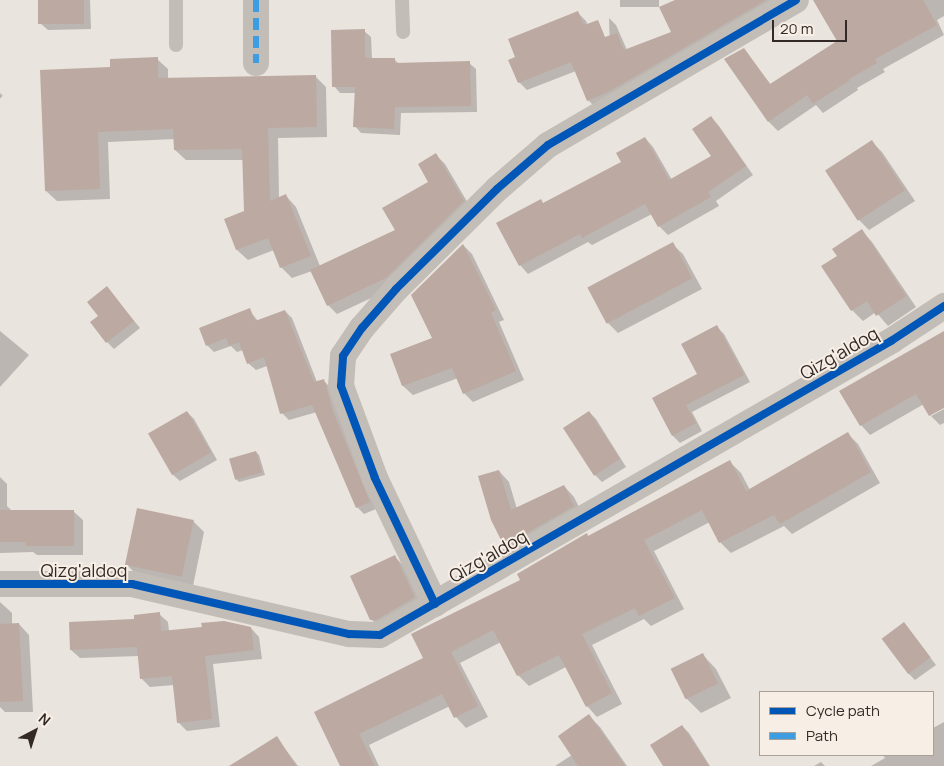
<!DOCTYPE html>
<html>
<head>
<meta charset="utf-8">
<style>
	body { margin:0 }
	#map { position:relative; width:944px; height:766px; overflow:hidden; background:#eae4de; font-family:Manrope,sans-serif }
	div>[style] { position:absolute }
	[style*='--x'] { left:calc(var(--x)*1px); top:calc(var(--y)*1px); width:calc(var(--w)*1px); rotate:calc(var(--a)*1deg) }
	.shadow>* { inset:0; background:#0003; transform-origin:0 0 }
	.building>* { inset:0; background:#bca9a1; transform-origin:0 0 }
	.service>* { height:14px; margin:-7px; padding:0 7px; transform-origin:7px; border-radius:7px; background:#c3bdb7 }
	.minor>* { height:26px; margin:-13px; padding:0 13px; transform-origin:13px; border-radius:13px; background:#c3bdb7 }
	.quiet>* { height:6px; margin-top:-3px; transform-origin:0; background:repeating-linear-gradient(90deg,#3e9ce0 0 12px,transparent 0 18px) }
	.cycleway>* { height:8px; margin:-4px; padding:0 4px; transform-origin:4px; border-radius:4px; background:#0057b8 }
	span { translate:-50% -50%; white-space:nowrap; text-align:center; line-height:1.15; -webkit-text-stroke:4px #f7efe5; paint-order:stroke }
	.street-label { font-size:18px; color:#332a27 }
	.legend { position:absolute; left:759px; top:691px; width:175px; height:65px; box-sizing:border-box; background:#f7efe5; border:1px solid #a9a099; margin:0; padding:6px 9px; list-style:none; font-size:15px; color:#332a27 }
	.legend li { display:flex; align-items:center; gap:10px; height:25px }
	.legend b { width:25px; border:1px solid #a9a099 }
	.north { position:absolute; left:10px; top:706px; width:50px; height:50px; -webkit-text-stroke:4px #f7efe5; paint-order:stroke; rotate:40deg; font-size:14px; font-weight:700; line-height:20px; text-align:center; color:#332a27 }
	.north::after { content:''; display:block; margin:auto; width:18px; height:22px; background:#332a27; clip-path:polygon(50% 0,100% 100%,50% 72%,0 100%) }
	.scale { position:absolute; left:772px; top:20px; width:75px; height:22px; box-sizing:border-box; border:2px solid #332a27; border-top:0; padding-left:6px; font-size:15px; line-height:18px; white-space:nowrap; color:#332a27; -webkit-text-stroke:4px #f7efe5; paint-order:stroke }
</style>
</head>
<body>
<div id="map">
	<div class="shadow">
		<div style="clip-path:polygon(39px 0,90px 0,91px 29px,48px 30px,40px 23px)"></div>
		<div style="left:620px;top:0;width:39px;height:7px"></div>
		<div style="clip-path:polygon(678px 0,790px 0,596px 108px,588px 100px,576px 71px,527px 90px,519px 82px,517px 57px,578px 13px,586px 21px,611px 82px,609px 18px,616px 25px,627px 50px,673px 32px)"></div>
		<div style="clip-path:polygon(853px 0,944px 0,944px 16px,937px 20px,944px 35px,883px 69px,885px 72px,857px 88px,858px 90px,823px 113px,816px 105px,778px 131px,769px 122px,726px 60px,744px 49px,771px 85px,838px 41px)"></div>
		<div style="clip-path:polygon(364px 31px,371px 37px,372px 59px,394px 59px,399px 64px,469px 63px,476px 69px,477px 112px,401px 113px,400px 135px,361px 133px,355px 126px,356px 93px,340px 93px,334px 86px)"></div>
		<div style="clip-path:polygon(157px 59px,168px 69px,168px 79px,315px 76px,326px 87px,327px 137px,278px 138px,279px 198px,286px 196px,296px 207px,320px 266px,396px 230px,429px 182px,436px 155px,445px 164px,472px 210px,395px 287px,337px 314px,328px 305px,312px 271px,292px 278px,282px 268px,274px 250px,248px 260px,237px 250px,225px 220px,245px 212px,244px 160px,186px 160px,175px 150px,175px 139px,108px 142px,110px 199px,57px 201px,46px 191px,112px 68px)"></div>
		<div style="left:0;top:93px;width:4px;height:25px;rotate:45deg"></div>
		<div style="clip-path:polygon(711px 117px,719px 126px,753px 175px,716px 201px,719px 206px,668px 235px,659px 226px,652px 214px,592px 245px,588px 242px,528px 274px,520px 265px,544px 204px,623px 163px,645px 138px,653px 147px,672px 180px,713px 157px)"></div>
		<div style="clip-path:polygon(872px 142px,882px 152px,915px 201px,869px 230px,859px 220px)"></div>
		<div style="clip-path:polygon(862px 231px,872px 242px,916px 307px,888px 326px,876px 312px,863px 321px,852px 310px,839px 256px)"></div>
		<div style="clip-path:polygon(672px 244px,683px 254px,702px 289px,618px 333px,608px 323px)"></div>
		<div style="clip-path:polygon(463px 245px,472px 254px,504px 320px,499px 322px,524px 380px,473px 402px,464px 393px,458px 378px,413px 395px,403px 386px,392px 354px,434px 339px)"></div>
		<div style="clip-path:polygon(107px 288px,140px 328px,114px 349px,107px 342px,100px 316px)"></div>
		<div style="clip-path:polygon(249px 310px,258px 321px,285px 311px,292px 318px,317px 382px,323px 380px,330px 387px,376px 509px,364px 514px,357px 507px,317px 412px,289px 420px,282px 413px,267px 366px,256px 370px,248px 363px,243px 350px,237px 352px,231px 346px,214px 352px,207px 345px)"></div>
		<div style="clip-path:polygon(717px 327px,724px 334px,750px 382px,692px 412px,702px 431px,680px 443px,673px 436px,654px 399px,699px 375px)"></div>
		<div style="clip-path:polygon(0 331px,29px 355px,0 387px)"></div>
		<div style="clip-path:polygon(944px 342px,944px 406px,931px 414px,931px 416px,924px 404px,870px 435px,861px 425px)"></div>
		<div style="clip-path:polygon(944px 409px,944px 423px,940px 425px,931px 416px)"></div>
		<div style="clip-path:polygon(187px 412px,194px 419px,217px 460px,180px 481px,172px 474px,149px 434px)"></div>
		<div style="clip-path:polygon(589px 412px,596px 419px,626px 467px,602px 482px,595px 475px)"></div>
		<div style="clip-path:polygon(847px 433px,858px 444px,880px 483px,792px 534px,784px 526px,731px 553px,720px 542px,710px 522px,654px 551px,684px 609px,651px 626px,644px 619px,592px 645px,622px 704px,597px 717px,587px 706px,566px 667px,529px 686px,518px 675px,501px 642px,460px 663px,488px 717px,466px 728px,456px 717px,450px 706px,369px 745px,379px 766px,342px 766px,316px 712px,425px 659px,522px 581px,587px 535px,589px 537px,730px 462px,741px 473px,750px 490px)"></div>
		<div style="clip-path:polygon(256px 452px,259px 455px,265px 475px,239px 482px,236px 479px,230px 459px)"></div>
		<div style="clip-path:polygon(499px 471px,509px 482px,517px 509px,564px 486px,574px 497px,584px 517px,515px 556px,505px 546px,492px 520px)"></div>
		<div style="clip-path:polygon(0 477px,7px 484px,7px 506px,12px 511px,73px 511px,83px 520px,83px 555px,37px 555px,33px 552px,0 553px)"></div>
		<div style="clip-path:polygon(193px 521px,204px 532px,193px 586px,138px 576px,127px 565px)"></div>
		<div style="clip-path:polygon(395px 557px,405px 567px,425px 608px,382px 630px,371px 619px)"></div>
		<div style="clip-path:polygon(0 602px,12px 613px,12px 624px,19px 624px,29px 635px,33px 712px,5px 712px,0 707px)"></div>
		<div style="clip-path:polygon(159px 614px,168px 622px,169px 631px,251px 628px,259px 637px,262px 659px,213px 664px,220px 727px,187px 731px,178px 722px,174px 685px,150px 687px,141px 678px,139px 656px,80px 658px,71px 650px,136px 620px)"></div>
		<div style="clip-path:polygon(904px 623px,936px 665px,915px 680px,908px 673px)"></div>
		<div style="clip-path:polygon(703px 655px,716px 669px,731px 698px,701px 713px,687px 699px,672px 670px)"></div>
		<div style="clip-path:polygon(589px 716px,600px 727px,627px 766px,555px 766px,572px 755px)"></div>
		<div style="clip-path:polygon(944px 722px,944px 766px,871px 766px,885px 758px,883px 755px,933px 755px,933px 728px)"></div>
		<div style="clip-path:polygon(682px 726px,689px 733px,710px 766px,664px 766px)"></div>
		<div style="clip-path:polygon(277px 738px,298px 766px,232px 766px)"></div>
		<div style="clip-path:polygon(821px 762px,825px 766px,814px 766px)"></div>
	</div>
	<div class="building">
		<div style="left:38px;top:0;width:46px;height:24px"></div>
		<div style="clip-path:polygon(675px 0,766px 0,610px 91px,587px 101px,571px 62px,518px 83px,508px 60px,515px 57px,508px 39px,578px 11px,584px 25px,598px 20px,605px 37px,617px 33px,624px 50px,671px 32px,659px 7px)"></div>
		<div style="clip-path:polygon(813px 0,923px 0,937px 25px,875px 59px,877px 63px,849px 79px,850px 80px,813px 104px,807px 95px,768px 122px,724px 59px,744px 48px,770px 84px,837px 41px)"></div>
		<div style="clip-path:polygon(365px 29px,365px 58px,395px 58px,395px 63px,470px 61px,471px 106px,395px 107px,394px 129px,353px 127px,355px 87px,332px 87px,331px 30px)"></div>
		<div style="clip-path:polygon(158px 57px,158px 78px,316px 75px,317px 127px,268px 128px,270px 201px,286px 194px,311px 256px,280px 268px,268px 238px,236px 250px,224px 219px,244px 211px,242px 149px,174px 150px,173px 129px,98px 132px,100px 189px,45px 191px,40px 70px,110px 67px,110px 59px)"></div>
		<div style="clip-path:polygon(711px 116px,746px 166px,708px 192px,711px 197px,658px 227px,645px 204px,582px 238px,580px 234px,519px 266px,496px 223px,541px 199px,543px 203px,621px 162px,616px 153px,645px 137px,669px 180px,711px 156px,692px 129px)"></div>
		<div style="left:872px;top:140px;width:60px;height:56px;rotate:57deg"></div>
		<div style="clip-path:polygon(436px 153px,464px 201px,386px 278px,327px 306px,310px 270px,395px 230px,382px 208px,428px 182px,418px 164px)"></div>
		<div style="clip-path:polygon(862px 229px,906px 296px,876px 316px,867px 301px,851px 311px,821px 266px,837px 256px,832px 249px)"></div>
		<div style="left:673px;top:242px;width:41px;height:97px;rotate:62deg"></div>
		<div style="clip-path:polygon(463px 244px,496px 310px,491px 313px,516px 371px,463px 394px,452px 368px,402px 386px,390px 354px,432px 338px,411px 295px)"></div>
		<div style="clip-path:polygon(107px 286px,134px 321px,106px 343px,90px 322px,98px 316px,87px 302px)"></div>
		<div style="clip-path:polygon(250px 308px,255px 321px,285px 310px,314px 382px,324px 379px,333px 411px,370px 502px,356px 508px,312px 405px,280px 414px,264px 357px,247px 364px,239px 342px,229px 346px,226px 338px,206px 346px,199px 328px)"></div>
		<div style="clip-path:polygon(717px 325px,744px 375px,686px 405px,696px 423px,672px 436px,652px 398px,697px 374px,681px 344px)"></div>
		<div style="clip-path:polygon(944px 331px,944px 408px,929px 416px,916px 394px,860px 426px,839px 391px)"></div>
		<div style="left:187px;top:411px;width:48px;height:45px;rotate:60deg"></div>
		<div style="left:589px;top:411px;width:57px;height:31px;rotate:57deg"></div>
		<div style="clip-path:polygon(848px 432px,871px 472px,780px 524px,774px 515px,719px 543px,702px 510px,644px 540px,675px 598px,639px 616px,635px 608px,582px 634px,612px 693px,586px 707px,559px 655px,517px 676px,493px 630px,451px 652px,478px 706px,454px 718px,442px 694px,359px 734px,375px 766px,340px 766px,314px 712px,423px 658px,411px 634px,520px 580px,517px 574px,587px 533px,588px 536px,730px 460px,746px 491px)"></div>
		<div style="left:256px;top:451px;width:22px;height:28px;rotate:74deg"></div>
		<div style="clip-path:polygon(499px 470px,511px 510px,564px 485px,574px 506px,504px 546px,491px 520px,478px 476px)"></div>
		<div style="left:137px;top:508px;width:58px;height:58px;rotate:12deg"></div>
		<div style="clip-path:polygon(0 510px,74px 510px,74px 546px,26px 546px,26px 542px,0 542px)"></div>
		<div style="clip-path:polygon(395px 555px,415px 597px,376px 620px,370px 620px,350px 576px)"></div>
		<div style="clip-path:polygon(160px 612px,161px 631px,202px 627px,201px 623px,224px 621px,251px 627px,254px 650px,205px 656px,212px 719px,177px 723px,172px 676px,140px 679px,137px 647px,70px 650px,69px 622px,134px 619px,134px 615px)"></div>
		<div style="left:904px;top:622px;width:44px;height:28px;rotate:53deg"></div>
		<div style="clip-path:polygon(19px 623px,23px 701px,0 702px,0 624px)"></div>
		<div style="left:703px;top:653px;width:34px;height:36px;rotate:64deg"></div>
		<div style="clip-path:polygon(589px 714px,625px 766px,578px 766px,558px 736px)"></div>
		<div style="clip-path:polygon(682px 725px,709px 766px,663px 766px,650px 745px)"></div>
		<div style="clip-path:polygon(277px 736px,296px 766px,229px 766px)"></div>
	</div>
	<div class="service">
		<div style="--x:176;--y:0;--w:45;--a:90"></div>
		<div style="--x:402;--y:0;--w:32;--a:88"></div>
	</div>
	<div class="minor">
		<div style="--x:256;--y:0;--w:63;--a:90"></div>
		<div style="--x:0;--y:584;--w:132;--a:0"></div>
		<div style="--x:132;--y:584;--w:223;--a:13"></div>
		<div style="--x:349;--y:634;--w:31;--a:2"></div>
		<div style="--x:380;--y:635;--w:590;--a:-29.91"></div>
		<div style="--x:891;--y:341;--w:64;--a:-33.4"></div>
		<div style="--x:435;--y:604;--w:140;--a:-115.5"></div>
		<div style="--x:375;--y:478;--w:98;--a:-110.3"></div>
		<div style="--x:341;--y:386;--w:30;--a:-86"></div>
		<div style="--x:343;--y:356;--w:34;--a:-56"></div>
		<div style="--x:362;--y:328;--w:52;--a:-48.9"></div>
		<div style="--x:396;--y:289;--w:142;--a:-44.7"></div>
		<div style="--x:497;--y:189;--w:67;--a:-40.8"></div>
		<div style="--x:548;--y:145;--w:287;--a:-30.3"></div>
	</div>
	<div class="quiet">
		<div style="--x:256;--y:0;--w:63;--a:90"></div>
	</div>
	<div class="cycleway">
		<div style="--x:0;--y:584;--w:132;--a:0"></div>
		<div style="--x:132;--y:584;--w:223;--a:13"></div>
		<div style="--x:349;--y:634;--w:31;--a:2"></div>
		<div style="--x:380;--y:635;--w:590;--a:-29.91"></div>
		<div style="--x:891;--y:341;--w:64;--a:-33.4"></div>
		<div style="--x:435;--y:604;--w:140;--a:-115.5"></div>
		<div style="--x:375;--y:478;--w:98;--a:-110.3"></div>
		<div style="--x:341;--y:386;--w:30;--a:-86"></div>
		<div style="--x:343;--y:356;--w:34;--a:-56"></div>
		<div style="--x:362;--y:328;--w:52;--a:-48.9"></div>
		<div style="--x:396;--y:289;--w:142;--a:-44.7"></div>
		<div style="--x:497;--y:189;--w:67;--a:-40.8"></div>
		<div style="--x:548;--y:145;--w:287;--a:-30.3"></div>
	</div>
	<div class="street-label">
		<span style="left:839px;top:353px;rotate:-30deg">Qizg'aldoq</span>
		<span style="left:488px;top:556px;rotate:-30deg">Qizg'aldoq</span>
		<span style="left:84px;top:570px">Qizg'aldoq</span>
	</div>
	<ul class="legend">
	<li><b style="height:6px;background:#0057b8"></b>Cycle path</li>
	<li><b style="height:6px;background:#3e9ce0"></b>Path</li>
	</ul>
	<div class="north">N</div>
	<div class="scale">20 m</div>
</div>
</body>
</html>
